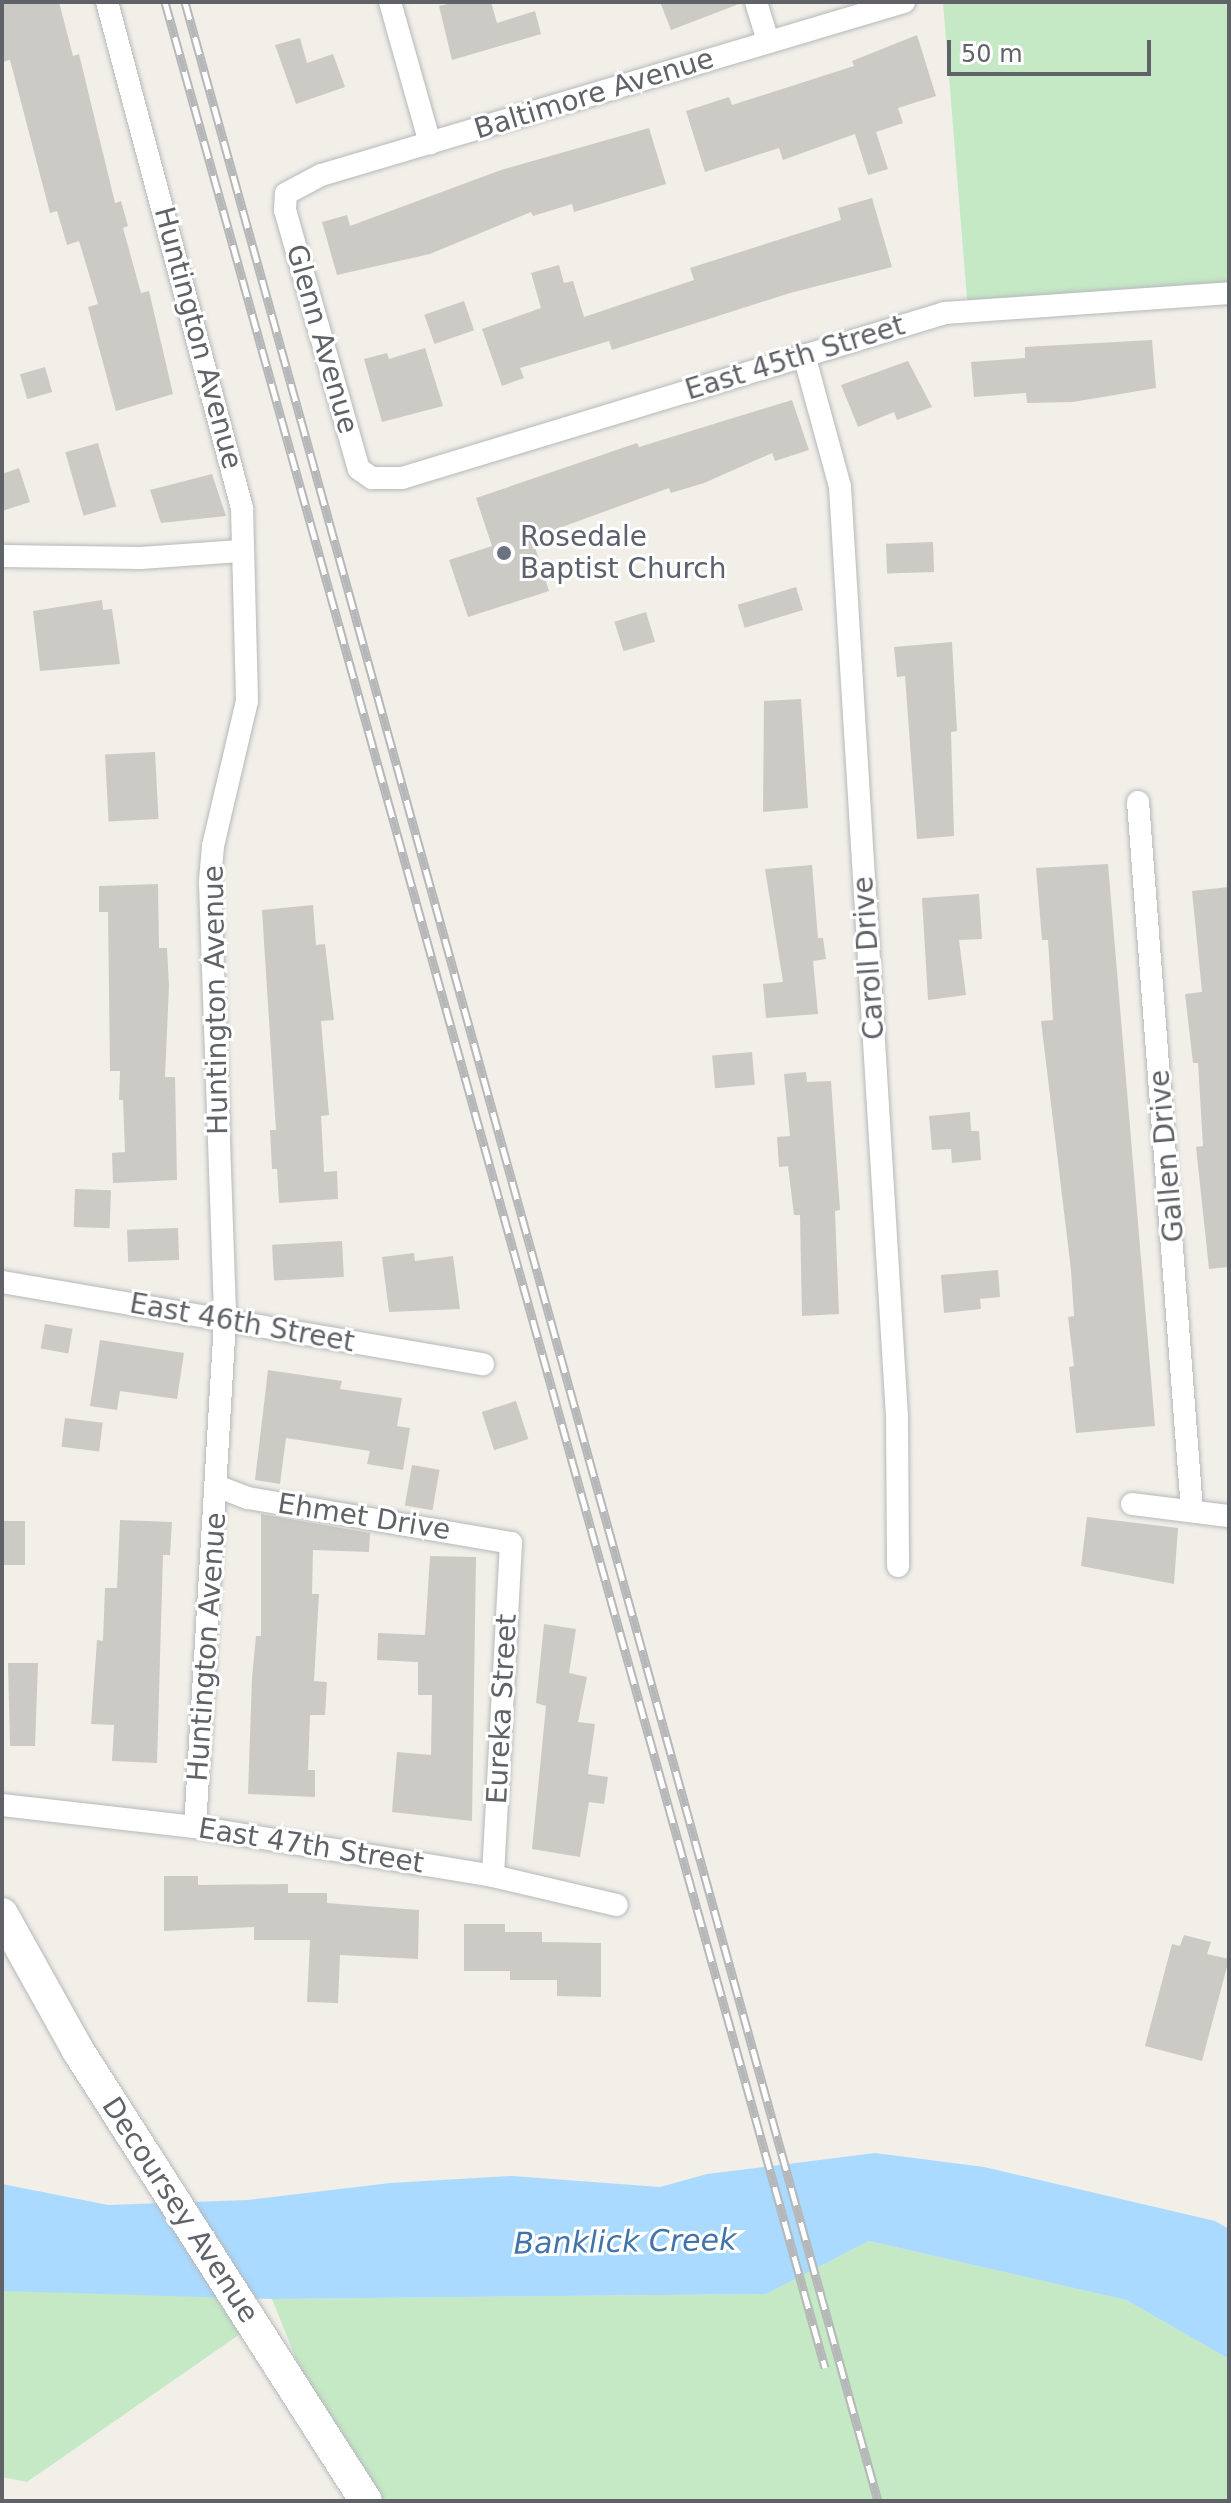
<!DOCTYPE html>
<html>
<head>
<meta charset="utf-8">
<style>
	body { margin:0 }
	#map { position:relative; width:1231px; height:2503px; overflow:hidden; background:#f1efe8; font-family:"DejaVu Sans",sans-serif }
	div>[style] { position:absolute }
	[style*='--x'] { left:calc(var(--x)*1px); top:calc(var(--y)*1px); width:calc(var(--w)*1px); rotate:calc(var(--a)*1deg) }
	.green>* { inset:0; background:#c5e8c5 }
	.water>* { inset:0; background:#aadaff }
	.building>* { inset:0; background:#cccac5; transform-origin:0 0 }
	.roads { filter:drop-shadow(0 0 2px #b5b8bc) drop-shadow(0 0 2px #b5b8bc) }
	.street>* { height:22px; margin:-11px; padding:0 11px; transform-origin:11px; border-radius:11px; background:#fff }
	.secondary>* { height:32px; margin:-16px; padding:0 16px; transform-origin:16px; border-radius:16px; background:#fff }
	.rail>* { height:9px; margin-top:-4.5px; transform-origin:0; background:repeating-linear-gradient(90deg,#fff 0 18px,#b6b7b8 0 36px); box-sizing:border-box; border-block:2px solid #b6b7b8 }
	.dots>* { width:22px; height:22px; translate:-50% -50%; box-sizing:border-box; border:4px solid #fff; border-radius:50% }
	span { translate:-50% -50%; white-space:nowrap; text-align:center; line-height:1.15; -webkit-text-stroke:6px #fff; paint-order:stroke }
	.street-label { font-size:28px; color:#5f6368 }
	.worship-label { font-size:28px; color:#5b616d }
	.left { translate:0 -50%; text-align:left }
	.water-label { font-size:30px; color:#4174aa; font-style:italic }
	.frame { position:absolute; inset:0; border:4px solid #5f6368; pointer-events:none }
	.scale { position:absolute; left:947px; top:40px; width:204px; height:36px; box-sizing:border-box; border:4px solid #5f6368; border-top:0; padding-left:10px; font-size:24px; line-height:28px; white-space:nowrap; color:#5f6368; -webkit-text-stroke:6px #fff; paint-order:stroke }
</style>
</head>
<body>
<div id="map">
	<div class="green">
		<div style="clip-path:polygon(943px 2px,1229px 2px,1229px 293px,968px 311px)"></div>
		<div style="clip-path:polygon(869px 2241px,1126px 2300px,1229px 2359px,1229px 2501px,366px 2501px,331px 2446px,272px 2299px,766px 2294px)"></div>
		<div style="clip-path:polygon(90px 2290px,235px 2296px,253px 2325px,27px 2482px,2px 2477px,2px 2291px)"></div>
	</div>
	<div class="water">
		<div style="clip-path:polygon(875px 2153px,984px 2167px,1215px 2221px,1229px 2229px,1229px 2359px,1126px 2300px,869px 2241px,766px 2294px,272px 2299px,2px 2291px,2px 2184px,108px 2205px,248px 2200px,390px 2183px,512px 2176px,660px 2187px,707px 2174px)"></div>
	</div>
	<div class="building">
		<div style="clip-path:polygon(2px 2px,59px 2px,73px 56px,79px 54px,115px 203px,121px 201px,128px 226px,123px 228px,141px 293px,149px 291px,173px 394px,116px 411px,88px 307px,98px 304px,79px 241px,67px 245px,57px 211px,50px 213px,10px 60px,2px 62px)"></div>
		<div style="clip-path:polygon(457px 2px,491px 2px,497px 23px,535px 11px,541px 34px,452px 60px,439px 6px)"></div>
		<div style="clip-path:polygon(660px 2px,739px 2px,739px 4px,671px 30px)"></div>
		<div style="clip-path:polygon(917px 35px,936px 96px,898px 108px,903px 123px,876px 132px,888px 169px,868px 175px,855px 134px,783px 160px,779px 148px,705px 172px,686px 111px,729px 97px,732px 105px,854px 66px,852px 61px)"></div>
		<div style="clip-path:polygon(300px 38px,307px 63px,333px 54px,345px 87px,296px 104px,275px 45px)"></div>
		<div style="clip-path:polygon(649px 128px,666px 184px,574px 212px,572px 204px,533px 216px,531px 212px,430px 254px,337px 275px,322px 222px,347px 215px,350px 226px,501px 170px)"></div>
		<div style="clip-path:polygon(872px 198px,892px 267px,790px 293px,612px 350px,609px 341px,520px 368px,524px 378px,502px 386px,482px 329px,541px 308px,531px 273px,559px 265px,564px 283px,573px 281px,584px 317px,694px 280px,690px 268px,841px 220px,838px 208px)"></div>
		<div style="left:464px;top:301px;width:31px;height:42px;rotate:71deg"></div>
		<div style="clip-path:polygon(1152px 340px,1156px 388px,1073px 402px,1027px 403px,1026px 393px,974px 397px,971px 362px,1025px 358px,1025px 347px)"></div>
		<div style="clip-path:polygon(425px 348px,443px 406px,382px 422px,364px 359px,387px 353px,389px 359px)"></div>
		<div style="clip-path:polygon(908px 361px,932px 407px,897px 420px,894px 412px,858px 427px,841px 385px)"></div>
		<div style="left:45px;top:367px;width:26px;height:26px;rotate:74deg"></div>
		<div style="clip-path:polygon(792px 400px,809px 450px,775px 461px,772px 453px,704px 483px,671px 493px,669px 488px,532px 538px,549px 591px,468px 617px,449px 560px,492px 546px,476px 498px,637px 443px,639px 447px)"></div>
		<div style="left:98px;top:443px;width:66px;height:34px;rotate:74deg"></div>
		<div style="clip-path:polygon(19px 468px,30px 502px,2px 511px,2px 474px)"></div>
		<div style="clip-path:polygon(212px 474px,226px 516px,161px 523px,150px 490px)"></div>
		<div style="left:933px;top:542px;width:30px;height:47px;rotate:88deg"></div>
		<div style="left:796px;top:587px;width:24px;height:61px;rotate:73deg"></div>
		<div style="clip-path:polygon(102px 600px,103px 610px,112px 609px,120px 664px,40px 671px,33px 611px)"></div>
		<div style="left:646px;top:612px;width:31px;height:33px;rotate:73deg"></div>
		<div style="clip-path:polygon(952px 642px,957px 731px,951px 732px,954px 836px,917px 839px,905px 676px,897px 677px,894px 647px)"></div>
		<div style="clip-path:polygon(801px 699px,808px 808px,763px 812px,764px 701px)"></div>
		<div style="left:155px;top:752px;width:67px;height:50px;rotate:87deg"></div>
		<div style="clip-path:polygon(1108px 864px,1155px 1426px,1076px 1433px,1069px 1367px,1074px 1366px,1068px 1317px,1074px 1316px,1071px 1270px,1041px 1021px,1053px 1020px,1048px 940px,1042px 940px,1036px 868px)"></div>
		<div style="clip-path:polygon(812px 865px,818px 938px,823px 938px,826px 959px,813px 961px,818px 1014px,766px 1018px,763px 984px,783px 982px,765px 869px)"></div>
		<div style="clip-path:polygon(158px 884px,159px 948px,167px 948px,169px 986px,165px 1077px,175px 1077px,177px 1180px,113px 1183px,112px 1153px,125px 1152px,123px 1100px,119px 1100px,120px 1071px,110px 1071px,108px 912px,99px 912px,99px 886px)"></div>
		<div style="clip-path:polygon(1229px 887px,1229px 1267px,1209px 1269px,1196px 1147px,1203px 1146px,1198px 1063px,1193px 1063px,1185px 994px,1202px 992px,1192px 891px)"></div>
		<div style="clip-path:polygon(979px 894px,982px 939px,959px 940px,966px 995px,928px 1000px,922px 898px)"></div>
		<div style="clip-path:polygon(313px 905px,316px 945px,325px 944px,334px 1020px,321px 1021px,329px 1115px,321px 1116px,324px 1172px,337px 1171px,338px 1199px,279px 1203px,277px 1169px,272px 1169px,270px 1130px,276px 1130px,262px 910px)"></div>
		<div style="left:752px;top:1052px;width:33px;height:40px;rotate:85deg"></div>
		<div style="clip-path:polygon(806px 1072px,807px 1082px,831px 1081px,840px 1210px,835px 1211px,839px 1314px,802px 1316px,800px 1215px,794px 1215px,788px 1166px,779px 1167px,777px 1137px,790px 1136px,784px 1074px)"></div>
		<div style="clip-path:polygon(970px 1112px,971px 1131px,979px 1131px,981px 1160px,952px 1163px,951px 1149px,932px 1150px,929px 1116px)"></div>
		<div style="left:75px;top:1189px;width:36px;height:38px;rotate:2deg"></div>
		<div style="left:178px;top:1228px;width:32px;height:51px;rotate:88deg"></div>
		<div style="left:342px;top:1241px;width:36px;height:70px;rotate:87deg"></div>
		<div style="clip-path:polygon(414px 1253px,415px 1261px,453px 1256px,460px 1309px,389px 1312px,382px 1257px)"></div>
		<div style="clip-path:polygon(998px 1270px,1000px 1297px,980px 1299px,981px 1309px,944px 1313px,941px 1275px)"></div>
		<div style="left:45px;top:1324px;width:28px;height:25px;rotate:10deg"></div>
		<div style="clip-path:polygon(100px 1340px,184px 1353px,177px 1399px,120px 1391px,117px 1410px,90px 1406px)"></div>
		<div style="clip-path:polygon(268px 1370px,342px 1381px,340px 1389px,402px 1398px,397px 1426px,410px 1428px,403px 1470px,367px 1464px,370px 1451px,286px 1438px,280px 1484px,255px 1480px)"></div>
		<div style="left:516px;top:1401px;width:40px;height:36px;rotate:72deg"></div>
		<div style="left:65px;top:1418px;width:38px;height:29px;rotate:7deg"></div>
		<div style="left:412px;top:1465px;width:28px;height:41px;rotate:10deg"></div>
		<div style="clip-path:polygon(261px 1514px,370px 1533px,369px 1552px,313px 1550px,312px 1594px,319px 1594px,314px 1681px,327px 1682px,325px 1715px,310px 1715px,308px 1770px,315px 1770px,315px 1797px,248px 1794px,252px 1678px,256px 1636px,261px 1636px)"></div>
		<div style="clip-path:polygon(1087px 1517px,1178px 1528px,1174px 1584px,1081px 1566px)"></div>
		<div style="clip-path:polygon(120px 1520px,172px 1522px,170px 1555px,163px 1555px,157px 1763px,112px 1761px,114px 1725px,91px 1724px,97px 1640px,103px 1641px,105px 1588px,117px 1588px)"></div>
		<div style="left:2px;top:1521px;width:23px;height:44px"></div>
		<div style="clip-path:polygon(430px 1556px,476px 1557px,472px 1821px,392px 1812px,397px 1752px,431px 1755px,432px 1695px,418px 1695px,418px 1662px,377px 1660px,378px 1633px,425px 1635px)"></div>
		<div style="clip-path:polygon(544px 1624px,576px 1629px,569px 1673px,587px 1677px,578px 1722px,595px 1724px,588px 1774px,608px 1777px,604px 1804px,589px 1802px,580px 1857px,532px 1849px,546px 1706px,536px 1703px)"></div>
		<div style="clip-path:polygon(8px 1663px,38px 1663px,35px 1746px,10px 1746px)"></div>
		<div style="clip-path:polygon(164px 1876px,198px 1876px,198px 1885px,288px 1884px,288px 1893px,327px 1893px,327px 1903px,419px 1910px,418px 1959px,340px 1955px,338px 2003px,307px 2002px,310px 1940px,254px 1940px,254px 1927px,164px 1931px)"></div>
		<div style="clip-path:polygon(464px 1924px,505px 1924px,505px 1932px,542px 1932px,542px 1942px,601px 1943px,601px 1997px,557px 1996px,557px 1980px,510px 1980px,510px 1971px,464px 1971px)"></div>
		<div style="clip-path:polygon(1184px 1935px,1211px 1942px,1207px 1954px,1229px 1959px,1202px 2061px,1145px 2046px,1172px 1944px,1180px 1946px)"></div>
	</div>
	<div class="roads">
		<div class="street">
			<div style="--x:107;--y:2;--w:524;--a:75.06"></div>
			<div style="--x:242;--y:508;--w:193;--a:88.5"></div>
			<div style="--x:247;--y:701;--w:149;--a:103.2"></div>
			<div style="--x:213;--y:846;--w:37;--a:95"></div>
			<div style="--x:210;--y:883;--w:438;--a:88"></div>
			<div style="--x:225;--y:1321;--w:507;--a:93.39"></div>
			<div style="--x:390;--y:2;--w:147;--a:74.2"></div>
			<div style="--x:756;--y:2;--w:41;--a:72.9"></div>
			<div style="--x:904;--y:2;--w:608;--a:163.47"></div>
			<div style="--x:321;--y:175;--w:40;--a:152"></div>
			<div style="--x:286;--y:194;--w:16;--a:94"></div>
			<div style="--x:285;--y:210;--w:269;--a:74.1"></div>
			<div style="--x:359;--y:469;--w:16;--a:35"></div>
			<div style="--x:372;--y:478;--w:30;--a:0"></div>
			<div style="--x:402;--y:478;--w:568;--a:-16.9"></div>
			<div style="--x:945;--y:313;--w:285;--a:-4"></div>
			<div style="--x:804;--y:355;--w:137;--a:74.7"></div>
			<div style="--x:840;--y:487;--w:931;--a:86.49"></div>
			<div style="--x:897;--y:1416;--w:150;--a:89.6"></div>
			<div style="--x:2;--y:556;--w:139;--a:0.8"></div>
			<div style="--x:141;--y:558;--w:99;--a:-4"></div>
			<div style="--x:1138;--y:802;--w:711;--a:85.64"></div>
			<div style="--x:2;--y:1282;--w:488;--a:9.7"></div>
			<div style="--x:219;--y:1487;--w:31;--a:21"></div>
			<div style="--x:248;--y:1498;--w:267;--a:9.7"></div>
			<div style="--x:511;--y:1543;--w:333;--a:93.1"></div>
			<div style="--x:1132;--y:1504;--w:98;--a:7.1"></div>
			<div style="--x:2;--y:1805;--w:194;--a:6.5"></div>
			<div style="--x:195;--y:1827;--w:302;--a:9.3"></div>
			<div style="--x:493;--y:1876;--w:127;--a:13.2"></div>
		</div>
		<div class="secondary">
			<div style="--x:2;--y:1914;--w:154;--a:60.9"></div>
			<div style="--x:77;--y:2049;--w:536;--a:57.41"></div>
		</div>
	</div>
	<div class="rail">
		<div style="--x:165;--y:2;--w:2456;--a:74.41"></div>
		<div style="--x:185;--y:2;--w:2593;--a:74.5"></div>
	</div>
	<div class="dots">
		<div style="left:504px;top:553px;background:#6b7280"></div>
	</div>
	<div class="street-label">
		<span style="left:594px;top:94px;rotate:-17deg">Baltimore Avenue</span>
		<span style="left:198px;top:338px;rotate:75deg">Huntington Avenue</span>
		<span style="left:322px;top:339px;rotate:74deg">Glenn Avenue</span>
		<span style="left:795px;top:358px;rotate:-17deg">East 45th Street</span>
		<span style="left:869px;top:958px;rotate:-94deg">Caroll Drive</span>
		<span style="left:216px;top:1000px;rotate:-91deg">Huntington Avenue</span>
		<span style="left:1167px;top:1156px;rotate:-95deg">Gallen Drive</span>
		<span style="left:242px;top:1323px;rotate:10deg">East 46th Street</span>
		<span style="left:364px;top:1517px;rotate:9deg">Ehmet Drive</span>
		<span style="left:207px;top:1647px;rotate:-86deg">Huntington Avenue</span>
		<span style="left:502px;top:1709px;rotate:-87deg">Eureka Street</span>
		<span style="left:311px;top:1846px;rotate:9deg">East 47th Street</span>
		<span style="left:180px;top:2210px;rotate:57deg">Decoursey Avenue</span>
	</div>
	<div class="worship-label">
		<span class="left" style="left:520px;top:553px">Rosedale<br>Baptist Church</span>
	</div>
	<div class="water-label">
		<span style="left:625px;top:2242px;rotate:-1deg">Banklick Creek</span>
	</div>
	<div class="frame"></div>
	<div class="scale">50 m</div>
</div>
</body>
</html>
